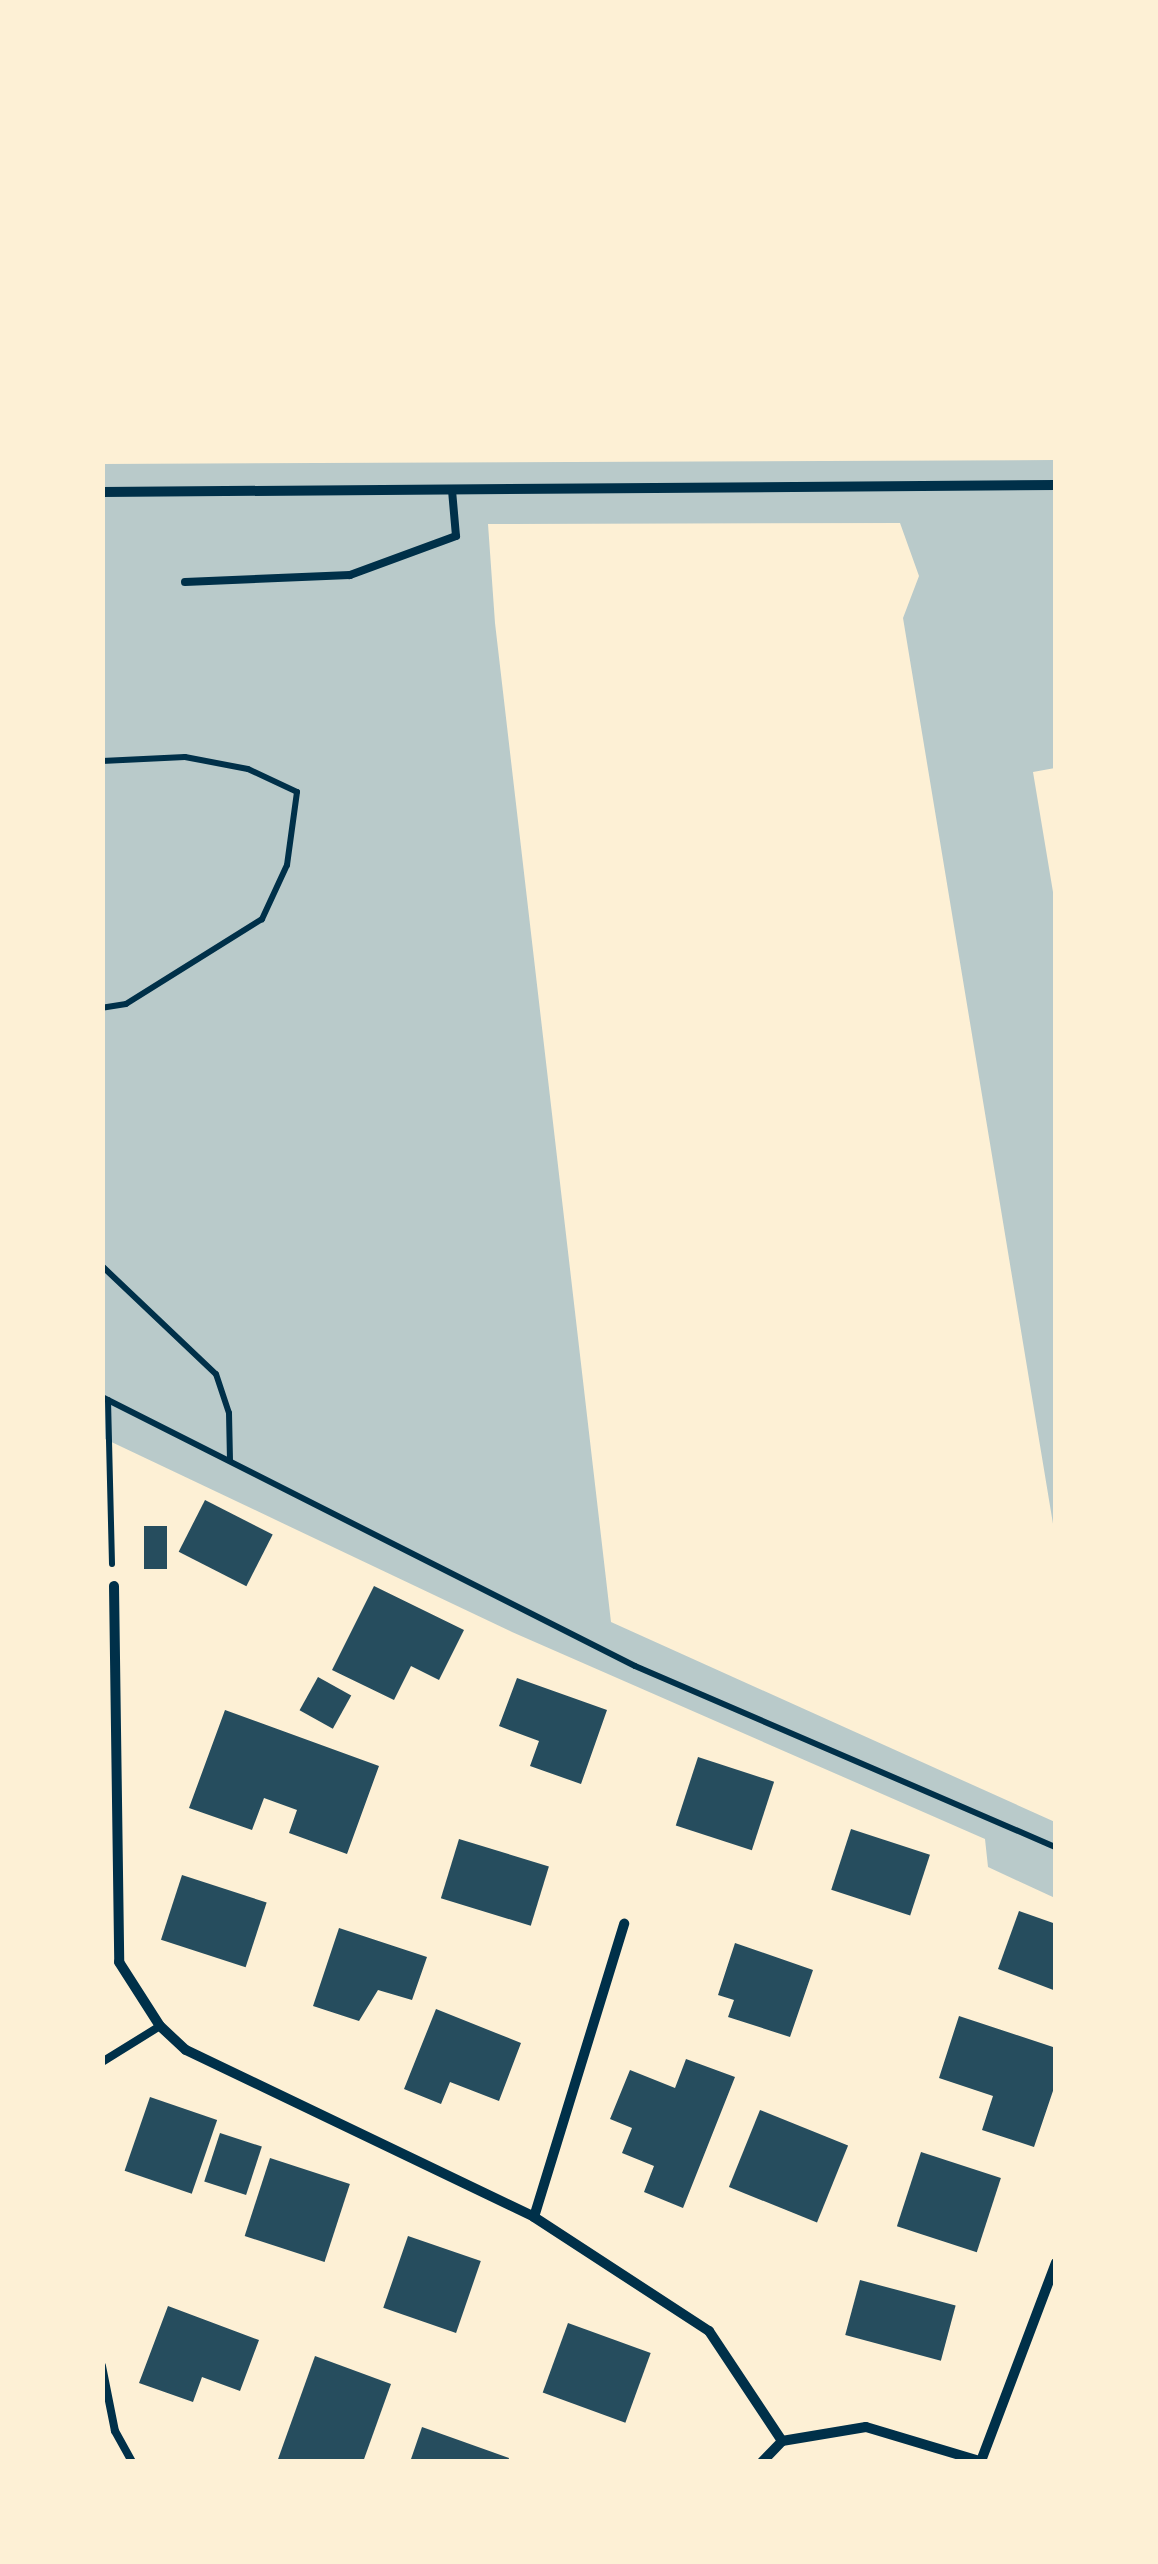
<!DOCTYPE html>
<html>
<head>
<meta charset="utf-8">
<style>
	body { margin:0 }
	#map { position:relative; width:1158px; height:2564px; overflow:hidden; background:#fdf0d5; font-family:Figtree,sans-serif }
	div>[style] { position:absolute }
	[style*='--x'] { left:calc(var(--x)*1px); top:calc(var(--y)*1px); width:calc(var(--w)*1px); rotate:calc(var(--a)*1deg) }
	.green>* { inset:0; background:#b9caca }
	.building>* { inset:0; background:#264d5e; transform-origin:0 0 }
	.path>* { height:6px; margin:-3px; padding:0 3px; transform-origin:3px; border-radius:3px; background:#003049 }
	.service>* { height:8px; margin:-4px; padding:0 4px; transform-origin:4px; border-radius:4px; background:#003049 }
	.minor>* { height:10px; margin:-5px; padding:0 5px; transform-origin:5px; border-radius:5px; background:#003049 }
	span { translate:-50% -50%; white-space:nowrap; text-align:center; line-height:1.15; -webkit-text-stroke:10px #fdf0d5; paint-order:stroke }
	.frame { position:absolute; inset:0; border:105px solid #fdf0d5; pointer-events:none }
</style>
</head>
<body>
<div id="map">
	<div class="green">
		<div style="clip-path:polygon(1055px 460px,1055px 768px,1033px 772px,1056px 910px,1055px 1536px,903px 618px,919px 576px,900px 523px,488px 524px,495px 623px,611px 1622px,1055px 1822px,1055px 1898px,988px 1867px,985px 1839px,512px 1632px,103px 1438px,102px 464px)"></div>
	</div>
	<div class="building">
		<div style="left:205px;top:1500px;width:76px;height:58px;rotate:27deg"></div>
		<div style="left:144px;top:1526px;width:23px;height:43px"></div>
		<div style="clip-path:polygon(374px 1586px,464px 1630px,439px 1680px,411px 1666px,394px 1700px,332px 1670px)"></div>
		<div style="left:318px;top:1677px;width:38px;height:38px;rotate:29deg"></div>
		<div style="clip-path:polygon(517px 1678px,607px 1710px,581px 1784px,530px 1766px,539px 1741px,499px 1726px)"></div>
		<div style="clip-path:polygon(225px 1710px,379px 1766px,347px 1854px,289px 1833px,297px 1810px,264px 1798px,252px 1830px,189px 1808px)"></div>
		<div style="left:698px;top:1757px;width:80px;height:72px;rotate:18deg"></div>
		<div style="left:851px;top:1829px;width:83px;height:64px;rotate:18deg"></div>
		<div style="left:459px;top:1839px;width:94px;height:62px;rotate:17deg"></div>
		<div style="left:182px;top:1875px;width:89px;height:68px;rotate:18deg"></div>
		<div style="clip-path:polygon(1019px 1911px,1056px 1924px,1056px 1991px,998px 1969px)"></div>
		<div style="clip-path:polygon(339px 1928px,427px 1957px,412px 2000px,378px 1990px,359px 2021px,313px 2006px)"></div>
		<div style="clip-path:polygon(735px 1943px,813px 1970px,790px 2037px,728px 2017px,734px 2000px,718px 1995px)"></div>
		<div style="clip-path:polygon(436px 2009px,521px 2043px,499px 2101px,450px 2082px,441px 2104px,404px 2089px)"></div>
		<div style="clip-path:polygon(959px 2016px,1056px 2048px,1056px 2082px,1034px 2147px,982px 2130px,993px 2096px,939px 2078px)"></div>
		<div style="clip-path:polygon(686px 2059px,735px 2077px,683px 2208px,644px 2192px,654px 2166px,622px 2153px,632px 2128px,610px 2119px,630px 2070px,675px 2088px)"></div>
		<div style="left:150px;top:2097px;width:71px;height:78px;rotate:19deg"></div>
		<div style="left:760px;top:2110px;width:95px;height:83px;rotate:22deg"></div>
		<div style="left:220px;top:2133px;width:44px;height:51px;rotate:18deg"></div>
		<div style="left:921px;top:2152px;width:84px;height:78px;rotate:18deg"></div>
		<div style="left:270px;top:2158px;width:84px;height:82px;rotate:18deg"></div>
		<div style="left:408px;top:2236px;width:77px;height:76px;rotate:19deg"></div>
		<div style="left:860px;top:2280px;width:99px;height:57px;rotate:15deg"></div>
		<div style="clip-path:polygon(168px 2306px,259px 2340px,240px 2391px,202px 2377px,193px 2402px,139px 2383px)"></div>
		<div style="left:568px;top:2323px;width:88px;height:74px;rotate:20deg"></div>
		<div style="clip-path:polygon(315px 2356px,391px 2384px,363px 2462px,277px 2462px)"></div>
		<div style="clip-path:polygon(422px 2427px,509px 2458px,508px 2462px,410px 2462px)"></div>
	</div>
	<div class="path">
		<div style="--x:102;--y:761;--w:83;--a:-2.8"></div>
		<div style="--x:185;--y:757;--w:64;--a:10.8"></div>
		<div style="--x:248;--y:769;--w:54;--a:25.1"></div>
		<div style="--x:297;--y:792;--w:74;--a:97.8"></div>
		<div style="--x:287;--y:865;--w:60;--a:114.8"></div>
		<div style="--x:262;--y:919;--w:160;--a:148"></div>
		<div style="--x:126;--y:1004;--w:24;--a:171"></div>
		<div style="--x:102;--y:1266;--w:157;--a:43.5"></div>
		<div style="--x:216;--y:1374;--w:41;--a:71.6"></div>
		<div style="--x:229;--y:1413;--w:47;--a:88.8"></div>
		<div style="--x:102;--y:1397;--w:597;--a:26.78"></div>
		<div style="--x:635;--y:1666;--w:458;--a:23.3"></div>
		<div style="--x:108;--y:1400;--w:164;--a:88.6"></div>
	</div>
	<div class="service">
		<div style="--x:185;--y:582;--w:165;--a:-2.4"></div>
		<div style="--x:350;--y:575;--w:113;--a:-20.2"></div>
		<div style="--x:456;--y:536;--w:46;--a:-95"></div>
		<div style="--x:102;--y:2062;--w:68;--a:-31.8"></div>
		<div style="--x:102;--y:2366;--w:66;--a:78.7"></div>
		<div style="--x:115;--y:2431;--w:35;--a:61"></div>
	</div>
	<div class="minor">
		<div style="--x:102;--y:492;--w:954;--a:-0.42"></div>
		<div style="--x:114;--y:1586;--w:376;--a:89.2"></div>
		<div style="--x:119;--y:1962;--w:76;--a:57.4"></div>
		<div style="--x:160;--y:2026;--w:35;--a:43"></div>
		<div style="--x:186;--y:2050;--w:386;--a:25.6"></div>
		<div style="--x:534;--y:2217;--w:209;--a:33.1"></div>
		<div style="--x:709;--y:2331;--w:132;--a:56.4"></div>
		<div style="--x:534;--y:2217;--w:307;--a:-72.9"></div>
		<div style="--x:981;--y:2461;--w:212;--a:-69.3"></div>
		<div style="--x:762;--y:2462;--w:29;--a:-46"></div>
		<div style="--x:782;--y:2441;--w:85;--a:-9.5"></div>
		<div style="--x:866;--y:2427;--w:122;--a:16.7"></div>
	</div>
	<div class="frame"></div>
</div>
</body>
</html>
